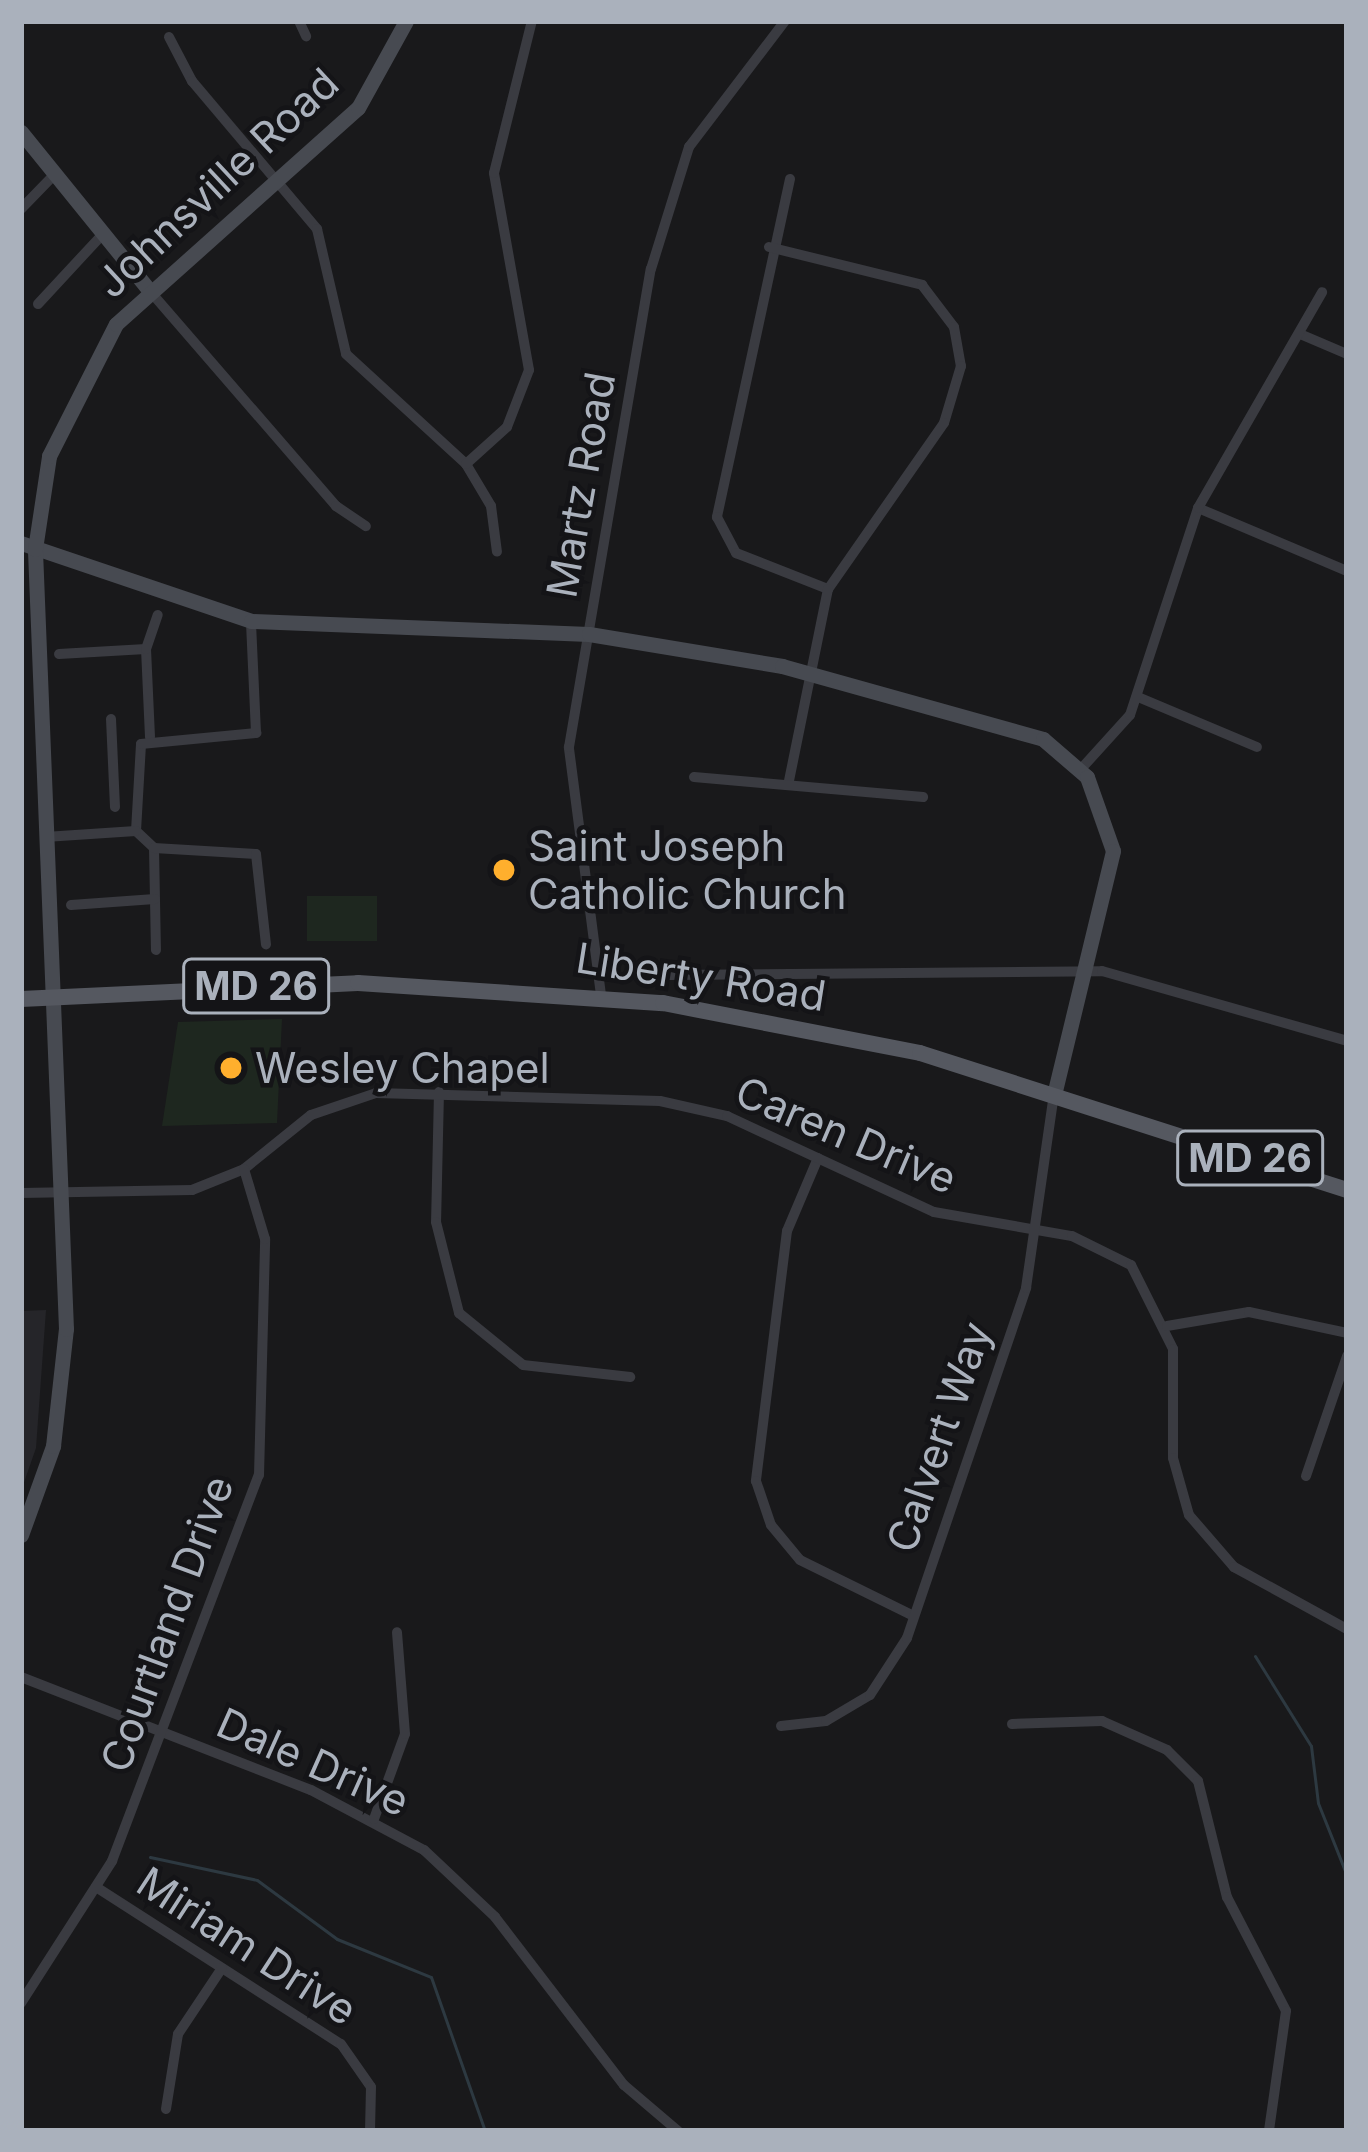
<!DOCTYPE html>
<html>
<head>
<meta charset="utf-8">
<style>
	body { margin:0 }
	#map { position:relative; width:1368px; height:2152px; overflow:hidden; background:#19191b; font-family:Inter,sans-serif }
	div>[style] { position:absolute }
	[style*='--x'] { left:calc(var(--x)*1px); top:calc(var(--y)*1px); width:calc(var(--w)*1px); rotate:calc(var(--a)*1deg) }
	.built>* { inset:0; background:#252529 }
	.green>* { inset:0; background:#1e271f; transform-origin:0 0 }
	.stream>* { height:3px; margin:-1.5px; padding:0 1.5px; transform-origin:1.5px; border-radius:1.5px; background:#2d3941 }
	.street>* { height:10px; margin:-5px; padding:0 5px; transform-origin:5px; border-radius:5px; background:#3a3b41 }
	.secondary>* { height:15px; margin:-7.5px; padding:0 7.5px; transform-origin:7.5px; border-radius:7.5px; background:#474a51 }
	.primary>* { height:16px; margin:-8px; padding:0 8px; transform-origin:8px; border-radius:8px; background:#555860 }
	.dots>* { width:33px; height:33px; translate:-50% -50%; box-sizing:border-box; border:6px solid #141417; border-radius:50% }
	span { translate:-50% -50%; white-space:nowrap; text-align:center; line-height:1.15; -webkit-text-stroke:9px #141417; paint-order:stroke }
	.shield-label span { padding:3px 9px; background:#141417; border:3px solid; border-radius:9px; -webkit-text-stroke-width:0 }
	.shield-label { font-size:39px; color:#aab1bc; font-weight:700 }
	.street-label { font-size:42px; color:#aab1bc }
	.poi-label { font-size:42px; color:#aab1bc }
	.left { translate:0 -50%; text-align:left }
	.frame { position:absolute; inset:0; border:24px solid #aab1bc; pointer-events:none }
</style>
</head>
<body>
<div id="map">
	<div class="built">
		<div style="clip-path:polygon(46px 1310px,36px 1448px,21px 1491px,21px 1311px)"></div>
	</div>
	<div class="green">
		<div style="left:307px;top:896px;width:70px;height:45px"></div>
		<div style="clip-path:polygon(282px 1019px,277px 1123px,162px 1126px,178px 1022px)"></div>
	</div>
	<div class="stream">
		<div style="--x:1255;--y:1656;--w:106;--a:58.1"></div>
		<div style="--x:1311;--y:1746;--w:57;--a:83"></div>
		<div style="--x:1318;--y:1803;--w:79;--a:68.3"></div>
		<div style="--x:150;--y:1857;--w:109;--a:12.1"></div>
		<div style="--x:257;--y:1880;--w:99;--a:36.4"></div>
		<div style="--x:337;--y:1939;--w:101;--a:22"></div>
		<div style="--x:431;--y:1977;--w:163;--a:70.7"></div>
	</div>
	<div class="street">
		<div style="--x:299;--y:21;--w:17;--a:65"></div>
		<div style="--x:169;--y:37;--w:50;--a:62.4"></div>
		<div style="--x:192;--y:81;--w:194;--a:49.8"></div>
		<div style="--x:317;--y:229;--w:128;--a:76.9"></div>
		<div style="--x:346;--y:354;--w:163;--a:42.5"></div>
		<div style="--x:466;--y:464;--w:49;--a:59.2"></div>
		<div style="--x:491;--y:506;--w:46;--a:82.6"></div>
		<div style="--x:790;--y:179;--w:346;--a:102.2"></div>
		<div style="--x:717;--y:517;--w:41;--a:62.2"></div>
		<div style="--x:736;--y:553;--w:99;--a:21.4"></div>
		<div style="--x:21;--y:209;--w:47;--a:-45.9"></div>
		<div style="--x:769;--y:247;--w:158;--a:13.9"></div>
		<div style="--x:922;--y:285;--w:53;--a:52.7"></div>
		<div style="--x:954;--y:327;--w:40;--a:80"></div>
		<div style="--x:961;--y:366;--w:59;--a:106.6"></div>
		<div style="--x:944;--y:423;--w:203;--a:124.9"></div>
		<div style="--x:828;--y:589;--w:200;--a:101.5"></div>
		<div style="--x:149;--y:290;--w:286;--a:49.1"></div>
		<div style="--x:336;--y:506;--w:36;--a:34"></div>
		<div style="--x:38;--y:304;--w:94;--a:-47.2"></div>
		<div style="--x:1300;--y:334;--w:51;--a:23.1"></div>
		<div style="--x:466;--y:464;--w:55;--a:-42.1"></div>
		<div style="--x:507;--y:427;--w:61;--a:-68.9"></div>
		<div style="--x:529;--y:370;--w:200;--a:-100.1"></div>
		<div style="--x:494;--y:173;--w:157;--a:-76"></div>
		<div style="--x:1198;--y:508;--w:162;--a:22.9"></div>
		<div style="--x:59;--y:654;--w:87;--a:-3.3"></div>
		<div style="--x:1138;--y:697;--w:129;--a:22.8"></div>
		<div style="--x:111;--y:719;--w:88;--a:87.4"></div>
		<div style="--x:150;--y:737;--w:88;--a:-92.6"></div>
		<div style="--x:146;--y:649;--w:36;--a:-71"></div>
		<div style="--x:1081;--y:769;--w:73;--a:-47.8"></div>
		<div style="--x:1130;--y:715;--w:218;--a:-71.8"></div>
		<div style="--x:1198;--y:508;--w:249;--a:-60.1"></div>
		<div style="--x:694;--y:777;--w:230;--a:5"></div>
		<div style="--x:136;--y:831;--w:87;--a:-86.7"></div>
		<div style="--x:141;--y:744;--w:116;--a:-5.5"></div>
		<div style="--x:256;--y:733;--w:112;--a:-92.6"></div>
		<div style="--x:136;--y:831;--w:25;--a:43"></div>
		<div style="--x:154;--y:848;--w:102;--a:88.9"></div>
		<div style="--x:45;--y:837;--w:91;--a:-3.8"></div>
		<div style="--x:154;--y:848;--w:102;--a:3.4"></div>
		<div style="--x:256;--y:854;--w:91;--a:83.7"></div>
		<div style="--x:71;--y:905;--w:84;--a:-4.1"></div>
		<div style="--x:668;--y:975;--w:434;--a:-0.5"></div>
		<div style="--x:1102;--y:971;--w:255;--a:15.9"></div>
		<div style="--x:601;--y:995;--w:250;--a:-97.4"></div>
		<div style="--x:569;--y:747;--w:485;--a:-80.3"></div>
		<div style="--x:651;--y:269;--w:128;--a:-72.7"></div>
		<div style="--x:689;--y:147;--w:158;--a:-52.7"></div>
		<div style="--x:439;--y:1092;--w:130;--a:91.3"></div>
		<div style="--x:436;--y:1222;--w:94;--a:75.8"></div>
		<div style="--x:459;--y:1313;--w:82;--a:39.1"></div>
		<div style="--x:523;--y:1365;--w:108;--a:6.4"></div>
		<div style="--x:818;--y:1158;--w:79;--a:113"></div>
		<div style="--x:787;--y:1231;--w:252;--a:97.1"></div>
		<div style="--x:756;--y:1481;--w:46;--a:71.2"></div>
		<div style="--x:771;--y:1525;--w:45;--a:50.4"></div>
		<div style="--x:800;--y:1560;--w:125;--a:26.2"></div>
		<div style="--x:21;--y:1193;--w:171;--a:-1"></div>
		<div style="--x:192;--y:1190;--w:56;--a:-22"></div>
		<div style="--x:244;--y:1169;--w:86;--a:-38.9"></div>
		<div style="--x:311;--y:1115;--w:69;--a:-18.7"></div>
		<div style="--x:376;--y:1093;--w:284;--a:1.6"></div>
		<div style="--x:660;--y:1101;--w:69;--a:12.6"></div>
		<div style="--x:727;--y:1116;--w:228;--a:24.9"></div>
		<div style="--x:934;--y:1212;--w:140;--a:9.9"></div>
		<div style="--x:1072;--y:1236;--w:66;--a:26.2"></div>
		<div style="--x:1131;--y:1265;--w:94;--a:63.4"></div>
		<div style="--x:1173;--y:1349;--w:109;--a:90"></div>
		<div style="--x:1173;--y:1458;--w:59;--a:74.3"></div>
		<div style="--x:1189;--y:1515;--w:69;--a:49.1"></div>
		<div style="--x:1234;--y:1567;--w:129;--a:28.8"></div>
		<div style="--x:1167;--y:1326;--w:83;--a:-9.7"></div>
		<div style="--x:1249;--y:1312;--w:100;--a:12.1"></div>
		<div style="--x:1306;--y:1476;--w:127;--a:-71.1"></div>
		<div style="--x:21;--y:1677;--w:311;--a:21.3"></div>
		<div style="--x:311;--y:1790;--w:128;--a:28"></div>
		<div style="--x:424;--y:1850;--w:98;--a:43.3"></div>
		<div style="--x:495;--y:1917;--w:212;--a:52.5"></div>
		<div style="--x:624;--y:2085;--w:71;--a:40.4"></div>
		<div style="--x:1012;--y:1724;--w:90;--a:-1.9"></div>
		<div style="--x:1102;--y:1721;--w:71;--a:24"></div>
		<div style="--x:1167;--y:1750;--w:44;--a:45"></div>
		<div style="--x:1198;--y:1781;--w:120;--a:76"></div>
		<div style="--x:1227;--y:1897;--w:128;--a:62.6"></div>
		<div style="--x:1286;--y:2011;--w:121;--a:98.1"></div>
		<div style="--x:781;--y:1726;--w:45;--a:-6.3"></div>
		<div style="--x:826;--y:1721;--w:51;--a:-30.6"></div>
		<div style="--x:870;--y:1695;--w:68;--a:-57"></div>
		<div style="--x:907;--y:1638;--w:370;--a:-71.2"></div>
		<div style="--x:1026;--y:1288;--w:196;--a:-81.8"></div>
		<div style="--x:374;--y:1819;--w:90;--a:-70"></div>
		<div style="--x:405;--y:1734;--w:102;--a:-94.5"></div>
		<div style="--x:96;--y:1887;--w:291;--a:32.7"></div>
		<div style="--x:341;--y:2044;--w:52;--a:55.1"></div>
		<div style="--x:371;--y:2087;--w:44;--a:91.3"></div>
		<div style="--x:21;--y:2003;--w:169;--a:-57.3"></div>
		<div style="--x:112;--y:1861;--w:413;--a:-69.2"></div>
		<div style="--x:259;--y:1475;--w:236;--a:-88.5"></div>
		<div style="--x:265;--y:1239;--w:73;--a:-106.7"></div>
		<div style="--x:166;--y:2109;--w:76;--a:-80.9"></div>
		<div style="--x:178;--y:2034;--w:79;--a:-56.3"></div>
	</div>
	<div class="secondary">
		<div style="--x:21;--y:132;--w:203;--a:51"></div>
		<div style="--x:21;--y:543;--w:243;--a:18.7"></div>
		<div style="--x:251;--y:621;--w:338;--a:2.2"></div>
		<div style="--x:589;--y:634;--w:196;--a:9.4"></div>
		<div style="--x:782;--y:666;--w:271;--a:15.6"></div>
		<div style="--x:1043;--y:739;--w:58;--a:40.8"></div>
		<div style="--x:1087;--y:777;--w:78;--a:70.6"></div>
		<div style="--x:1113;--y:851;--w:250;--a:103.6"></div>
		<div style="--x:21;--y:1535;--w:95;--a:-70.2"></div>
		<div style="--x:53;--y:1446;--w:118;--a:-83.7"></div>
		<div style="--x:66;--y:1329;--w:781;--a:-92.28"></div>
		<div style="--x:35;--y:549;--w:94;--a:-81.4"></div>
		<div style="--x:49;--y:456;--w:148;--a:-63.1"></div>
		<div style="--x:116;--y:324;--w:324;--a:-41.8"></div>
		<div style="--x:358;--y:108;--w:99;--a:-61.1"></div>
	</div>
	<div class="primary">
		<div style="--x:21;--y:999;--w:337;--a:-2.7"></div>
		<div style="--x:358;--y:983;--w:306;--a:3.8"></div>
		<div style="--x:663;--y:1003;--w:262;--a:11"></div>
		<div style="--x:920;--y:1053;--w:448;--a:17.8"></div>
	</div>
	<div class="dots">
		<div style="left:504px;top:870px;background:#ffaf2d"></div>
		<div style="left:231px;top:1068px;background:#ffaf2d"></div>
	</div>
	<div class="shield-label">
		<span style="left:256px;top:986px">MD 26</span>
		<span style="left:1250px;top:1158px">MD 26</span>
	</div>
	<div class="street-label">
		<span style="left:217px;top:183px;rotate:-43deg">Johnsville Road</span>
		<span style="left:581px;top:485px;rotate:-80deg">Martz Road</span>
		<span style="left:701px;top:977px;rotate:9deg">Liberty Road</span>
		<span style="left:846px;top:1135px;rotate:23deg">Caren Drive</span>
		<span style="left:939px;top:1437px;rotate:-71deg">Calvert Way</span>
		<span style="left:167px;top:1624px;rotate:-70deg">Courtland Drive</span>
		<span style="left:313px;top:1762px;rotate:24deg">Dale Drive</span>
		<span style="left:247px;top:1946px;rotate:33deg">Miriam Drive</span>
	</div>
	<div class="poi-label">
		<span class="left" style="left:528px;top:870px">Saint Joseph<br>Catholic Church</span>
		<span class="left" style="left:255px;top:1068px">Wesley Chapel</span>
	</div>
	<div class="frame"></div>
</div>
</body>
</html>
